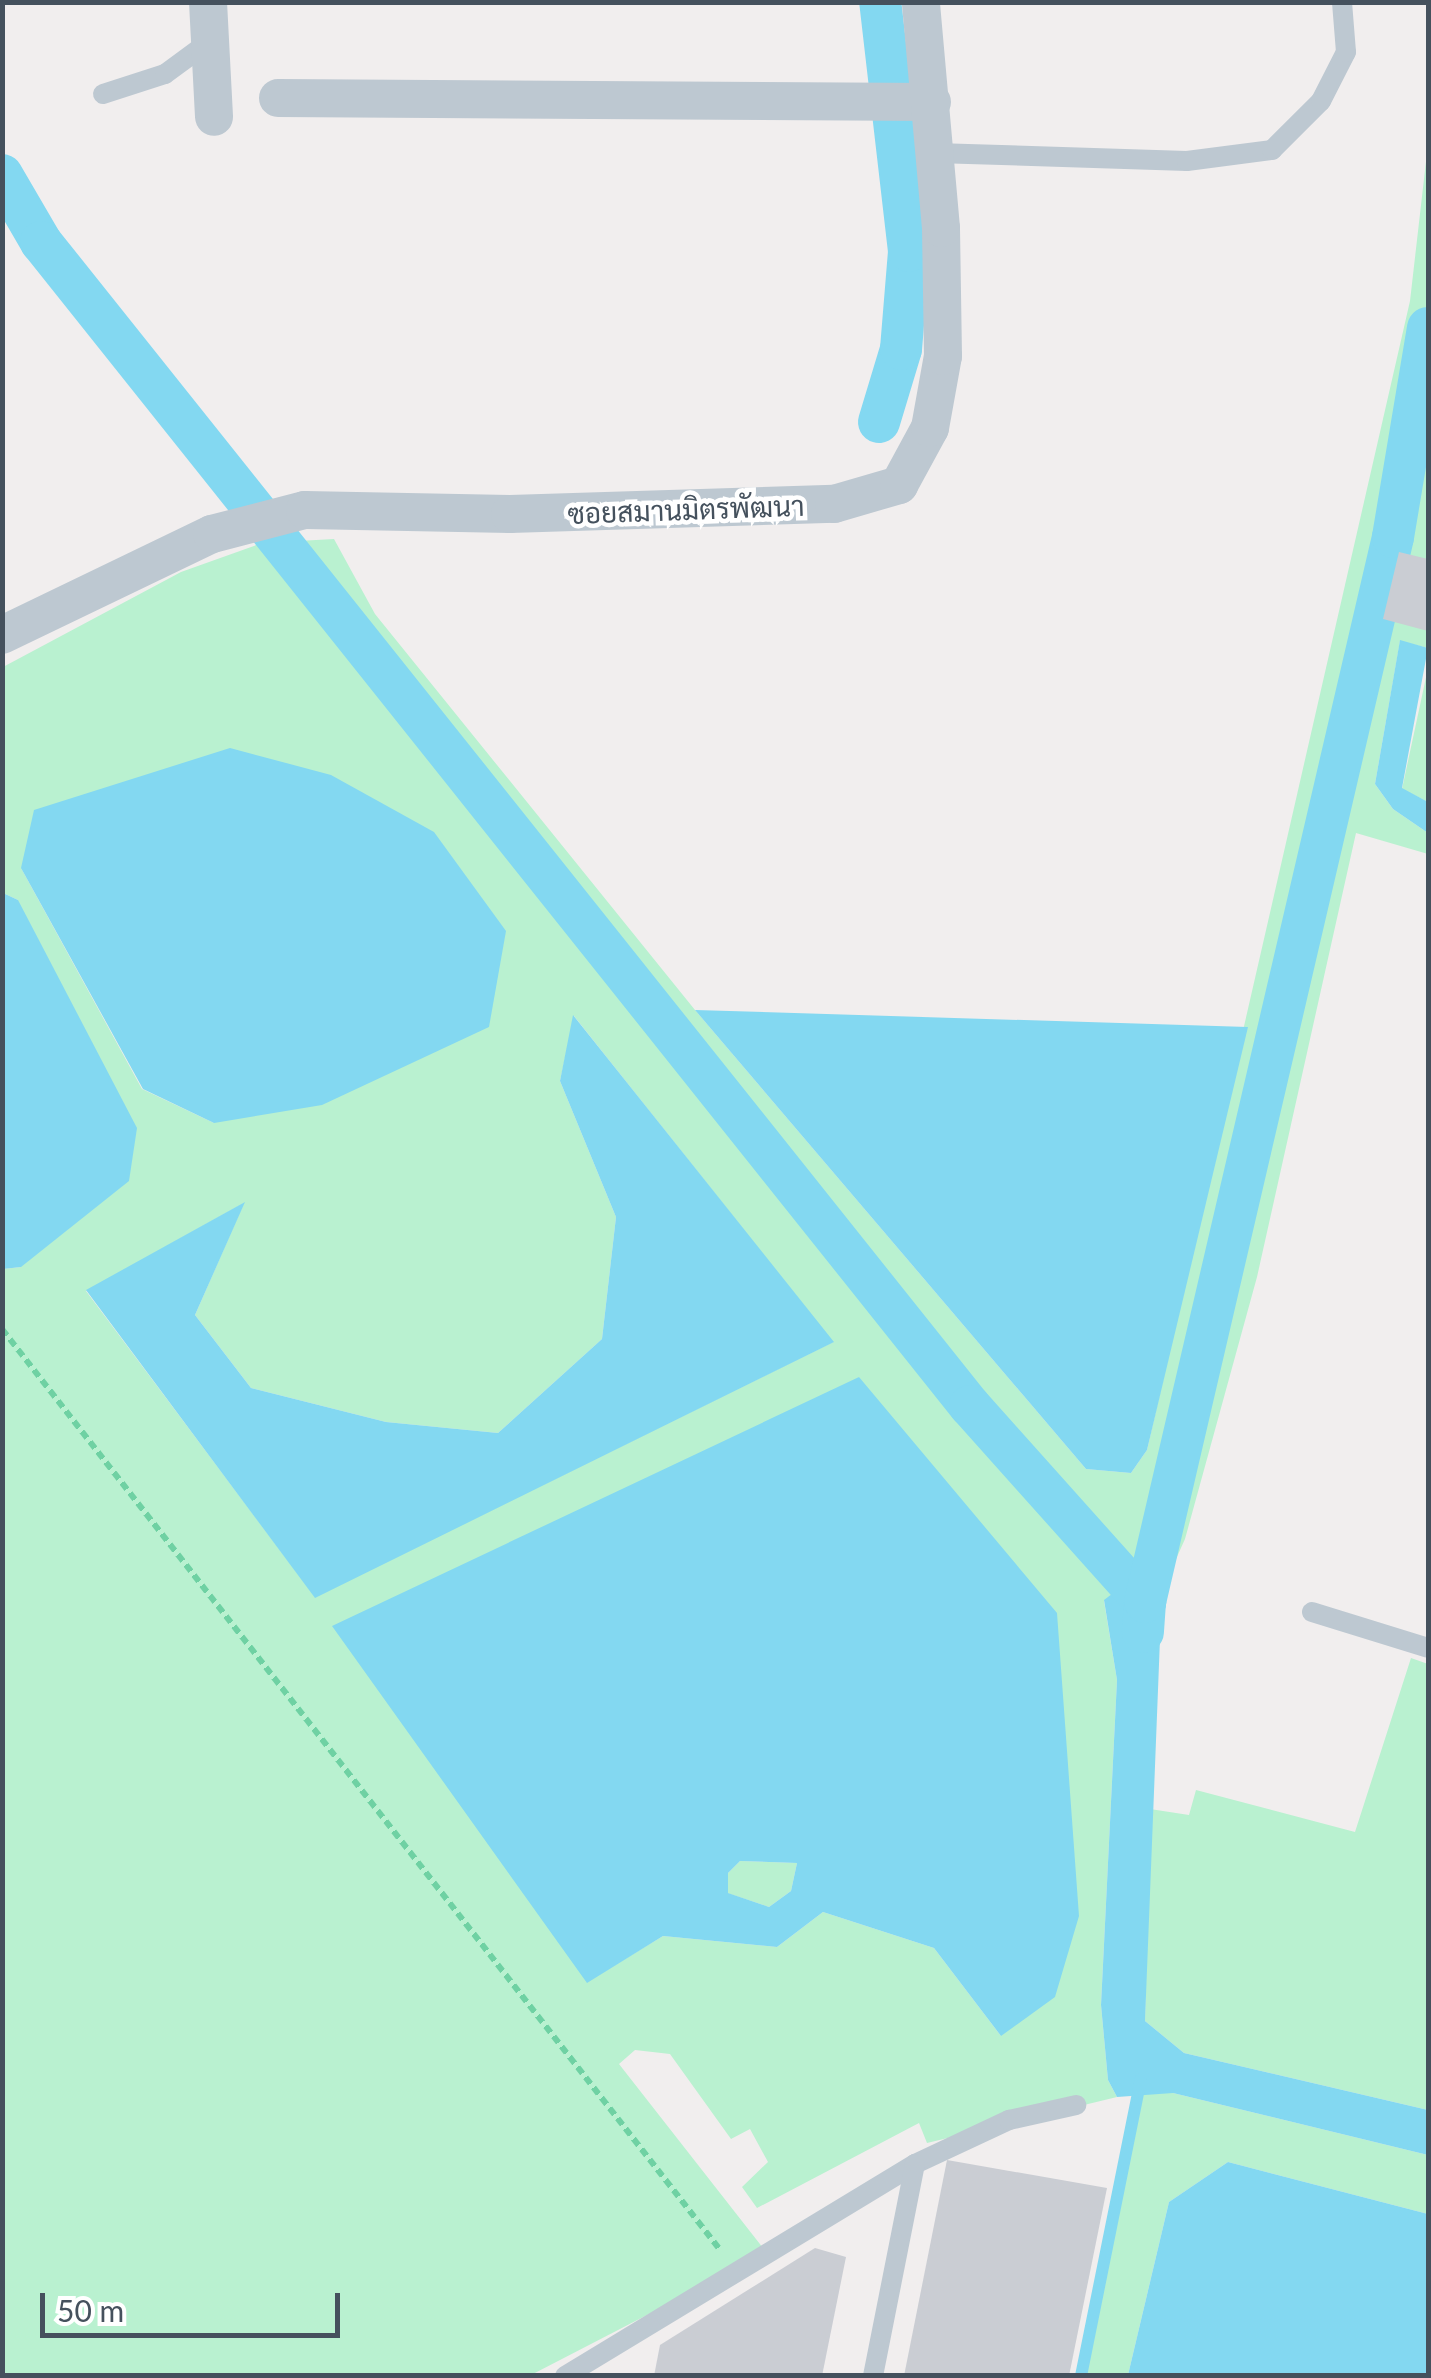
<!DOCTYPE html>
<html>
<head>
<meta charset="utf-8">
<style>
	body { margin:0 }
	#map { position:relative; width:1431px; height:2378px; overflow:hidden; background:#f1eeee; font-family:Lato,Sarabun,sans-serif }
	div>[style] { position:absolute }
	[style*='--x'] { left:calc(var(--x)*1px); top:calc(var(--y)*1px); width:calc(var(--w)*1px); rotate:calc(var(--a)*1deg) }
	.green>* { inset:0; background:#b9f1d0 }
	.water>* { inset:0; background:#83d8f1 }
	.stream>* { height:12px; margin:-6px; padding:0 6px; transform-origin:6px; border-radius:6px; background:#83d8f1 }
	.canal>* { height:42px; margin:-21px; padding:0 21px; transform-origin:21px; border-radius:21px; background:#83d8f1 }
	.building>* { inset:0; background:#cacdd3 }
	.path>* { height:6px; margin-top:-3px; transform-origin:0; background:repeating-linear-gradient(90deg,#6fd1a3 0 8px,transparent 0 13px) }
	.lane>* { height:20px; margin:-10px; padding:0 10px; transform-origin:10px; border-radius:10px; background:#bdc8d1 }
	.street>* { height:38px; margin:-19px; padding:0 19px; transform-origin:19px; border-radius:19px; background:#bdc8d1 }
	span { translate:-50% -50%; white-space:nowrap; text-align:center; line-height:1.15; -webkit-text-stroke:9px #fff; paint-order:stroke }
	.street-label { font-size:28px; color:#45515d }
	.frame { position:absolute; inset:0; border:5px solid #45515d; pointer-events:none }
	.scale { position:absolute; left:40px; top:2293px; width:300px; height:45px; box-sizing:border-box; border:5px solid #45515d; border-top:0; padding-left:12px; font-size:30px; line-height:35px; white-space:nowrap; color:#45515d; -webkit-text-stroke:8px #fff; paint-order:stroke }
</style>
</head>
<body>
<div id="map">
	<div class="green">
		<div style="clip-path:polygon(evenodd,1428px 144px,1428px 648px,1400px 641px,1375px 784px,1393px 809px,1428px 833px,1428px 854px,1356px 833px,1257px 1277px,1185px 1539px,1163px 1588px,1136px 1575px,1104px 1601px,1117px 1680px,1101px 2005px,1108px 2080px,1117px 2097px,927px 2143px,919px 2123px,757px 2208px,742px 2187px,768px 2162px,750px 2129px,731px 2139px,670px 2054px,635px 2050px,619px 2064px,767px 2253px,531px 2375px,3px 2375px,3px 1269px,21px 1267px,18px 900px,3px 893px,3px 667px,181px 572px,262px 543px,334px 539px,375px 614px,695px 1010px,1086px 1469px,1131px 1473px,1147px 1450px,1410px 301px,1428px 144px,21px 868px,214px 1123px,142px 1089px,21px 868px,1428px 144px,574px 1016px,833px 1342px,315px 1597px,86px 1291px,244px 1203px,195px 1315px,251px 1388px,386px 1422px,498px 1433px,602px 1339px,616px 1217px,560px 1081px,574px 1016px,1428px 144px,859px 1377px,1001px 2036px,934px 1948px,823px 1912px,777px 1947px,663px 1936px,587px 1982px,859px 1377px)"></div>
		<div style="clip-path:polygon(1428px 668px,1428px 802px,1402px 789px)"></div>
		<div style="clip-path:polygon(1411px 1658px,1428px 1664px,1428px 2110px,1184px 2053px,1145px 2021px,1150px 1809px,1189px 1815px,1196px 1790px,1355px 1832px)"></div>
		<div style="clip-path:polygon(740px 1861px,797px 1863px,791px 1891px,769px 1907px,727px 1893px,728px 1873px)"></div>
		<div style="clip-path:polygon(1135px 2093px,1173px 2093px,1428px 2155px,1428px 2214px,1228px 2162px,1169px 2202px,1128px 2375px,1079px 2376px)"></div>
	</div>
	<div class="water">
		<div style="clip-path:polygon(1400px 640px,1428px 648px,1402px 788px,1428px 802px,1428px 833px,1393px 809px,1375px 784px)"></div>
		<div style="clip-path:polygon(230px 748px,331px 775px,434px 832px,506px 931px,489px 1027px,322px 1105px,214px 1123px,143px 1089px,21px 868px,34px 810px)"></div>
		<div style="clip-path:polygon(3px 893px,18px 900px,137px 1128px,129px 1181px,21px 1267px,3px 1269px)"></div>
		<div style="clip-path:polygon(695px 1010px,1248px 1027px,1147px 1450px,1131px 1473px,1086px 1469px)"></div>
		<div style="clip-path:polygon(573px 1015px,834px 1342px,315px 1598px,86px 1290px,245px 1202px,195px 1315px,251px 1388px,386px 1422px,498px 1433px,602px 1339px,616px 1217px,560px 1081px)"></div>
		<div style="clip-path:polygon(evenodd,859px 1377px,1057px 1613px,1079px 1916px,1055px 1997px,1001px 2036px,934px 1948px,823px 1912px,777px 1947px,663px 1936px,587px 1983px,332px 1626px,859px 1377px,740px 1861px,797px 1863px,791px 1891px,769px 1907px,728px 1893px,728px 1873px,740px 1861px)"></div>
		<div style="clip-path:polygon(1137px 1575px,1162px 1588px,1145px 2021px,1184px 2053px,1428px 2110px,1428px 2155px,1173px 2093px,1117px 2097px,1108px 2080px,1101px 2005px,1117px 1680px,1104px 1600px)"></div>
		<div style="clip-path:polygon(1228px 2162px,1428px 2214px,1428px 2375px,1128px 2375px,1169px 2202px)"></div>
	</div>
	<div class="stream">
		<div style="--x:1081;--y:2376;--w:303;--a:-78.6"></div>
	</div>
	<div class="canal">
		<div style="--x:2;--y:175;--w:78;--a:59.8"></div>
		<div style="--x:41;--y:242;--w:1489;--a:51.41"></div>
		<div style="--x:970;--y:1406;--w:263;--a:48.2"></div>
		<div style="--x:1145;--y:1602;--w:30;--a:94"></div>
		<div style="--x:879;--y:422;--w:76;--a:-73.2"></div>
		<div style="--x:901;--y:349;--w:98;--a:-85.3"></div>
		<div style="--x:909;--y:251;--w:251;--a:-96.6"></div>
		<div style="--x:1145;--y:1602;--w:1093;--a:-76.89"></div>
		<div style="--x:1393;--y:537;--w:212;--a:-80.5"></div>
	</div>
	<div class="building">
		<div style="clip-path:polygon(1399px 552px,1428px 559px,1428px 631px,1383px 619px)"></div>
		<div style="clip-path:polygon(947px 2160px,1107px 2188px,1069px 2376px,904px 2376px)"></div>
		<div style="clip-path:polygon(815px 2248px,846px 2257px,822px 2376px,654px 2376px,660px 2345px)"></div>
	</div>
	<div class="path">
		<div style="--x:2;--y:1329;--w:1169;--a:52.05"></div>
	</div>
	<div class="lane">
		<div style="--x:103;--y:94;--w:65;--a:-17.9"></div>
		<div style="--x:165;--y:74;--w:56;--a:-36.3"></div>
		<div style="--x:935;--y:153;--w:252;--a:1.8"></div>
		<div style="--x:1187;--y:161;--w:86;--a:-7.4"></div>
		<div style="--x:1272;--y:150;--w:69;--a:-45"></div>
		<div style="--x:1321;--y:101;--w:55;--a:-63"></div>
		<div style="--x:1346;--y:52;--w:50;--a:-94.6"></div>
		<div style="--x:1312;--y:1612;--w:121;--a:17.2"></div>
		<div style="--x:565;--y:2376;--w:409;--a:-31.2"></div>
		<div style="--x:915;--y:2164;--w:104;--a:-25.1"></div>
		<div style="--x:1009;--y:2120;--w:69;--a:-12.6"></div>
		<div style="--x:873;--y:2376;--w:216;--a:-78.8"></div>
	</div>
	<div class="street">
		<div style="--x:208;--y:2;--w:115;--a:87"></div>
		<div style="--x:278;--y:98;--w:654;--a:0.35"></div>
		<div style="--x:2;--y:635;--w:233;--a:-25.7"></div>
		<div style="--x:212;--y:534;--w:96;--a:-14.5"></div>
		<div style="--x:305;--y:510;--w:205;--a:1.1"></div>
		<div style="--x:510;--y:514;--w:324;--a:-1.8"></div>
		<div style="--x:834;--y:504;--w:68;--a:-16.3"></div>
		<div style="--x:899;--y:485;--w:65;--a:-61.5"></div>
		<div style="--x:930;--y:428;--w:73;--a:-79.8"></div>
		<div style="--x:943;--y:356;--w:128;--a:-90.9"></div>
		<div style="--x:941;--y:228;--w:227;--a:-95.1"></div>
	</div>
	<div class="street-label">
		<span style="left:686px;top:509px;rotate:-2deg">ซอยสมานมิตรพัฒนา</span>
	</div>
	<div class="frame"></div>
	<div class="scale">50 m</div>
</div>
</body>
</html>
